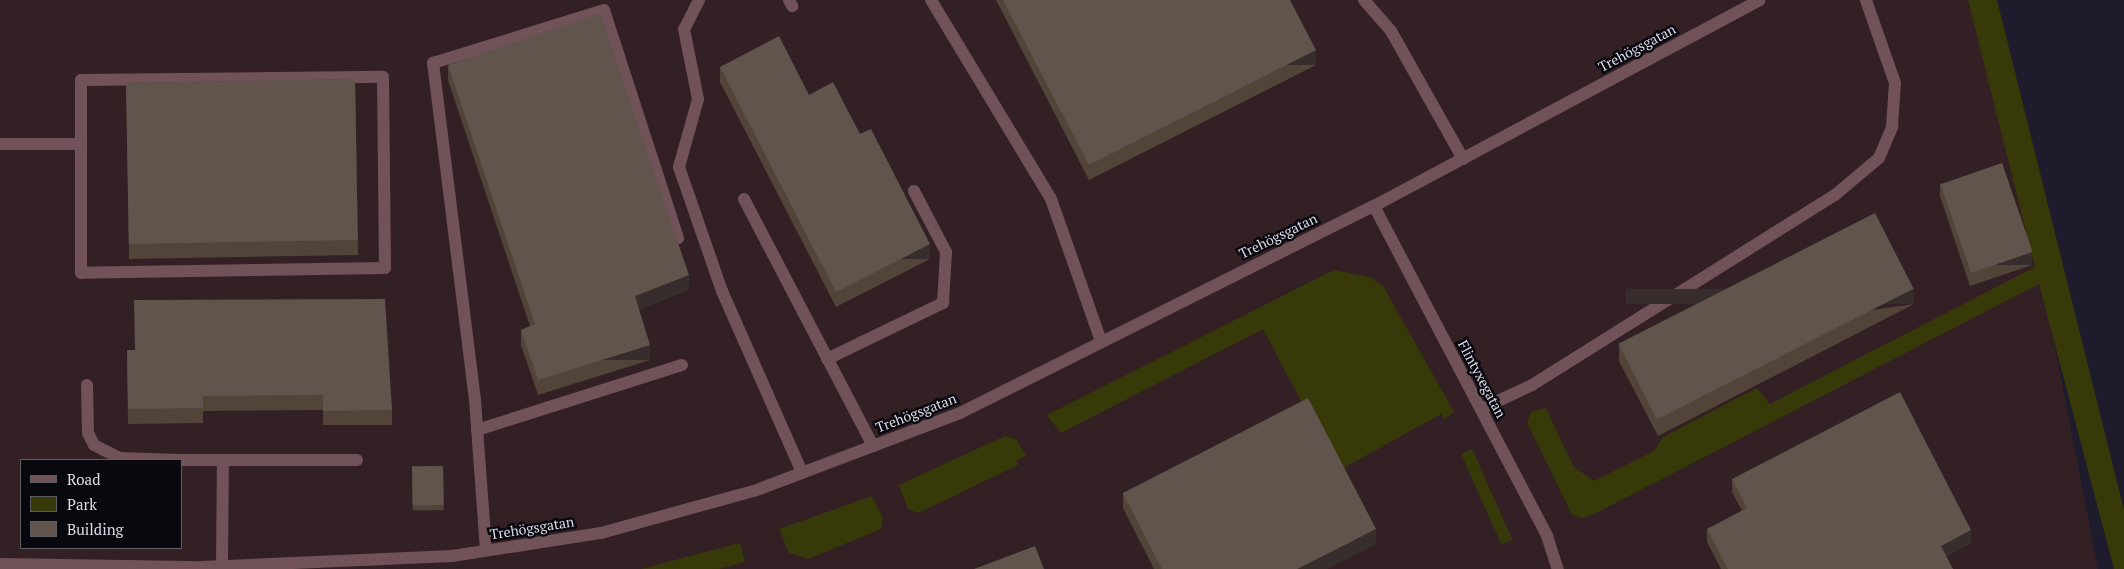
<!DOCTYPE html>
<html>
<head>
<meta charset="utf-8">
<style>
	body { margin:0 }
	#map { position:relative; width:2124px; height:569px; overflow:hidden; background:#1e1c2c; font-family:"PT Serif",serif }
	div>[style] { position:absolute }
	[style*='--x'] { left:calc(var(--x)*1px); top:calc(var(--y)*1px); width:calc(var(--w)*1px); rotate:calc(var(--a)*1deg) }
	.industrial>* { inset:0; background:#322025 }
	.green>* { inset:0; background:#373a08; transform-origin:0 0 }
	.minor>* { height:12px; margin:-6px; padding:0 6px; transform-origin:6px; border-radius:6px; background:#715259 }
	.wall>* { inset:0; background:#524439; transform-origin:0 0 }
	.shaded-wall>* { inset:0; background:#372d2c; transform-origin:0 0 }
	.building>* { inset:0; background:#61544c; transform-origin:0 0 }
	span { translate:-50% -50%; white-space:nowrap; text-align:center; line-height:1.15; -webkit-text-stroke:5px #08080e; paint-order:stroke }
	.street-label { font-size:14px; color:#dedee9 }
	.legend { position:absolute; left:20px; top:459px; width:162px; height:90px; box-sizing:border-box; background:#08080e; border:1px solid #5e5e66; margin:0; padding:6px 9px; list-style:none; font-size:15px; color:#dedee9 }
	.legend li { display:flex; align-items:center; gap:10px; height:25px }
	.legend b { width:25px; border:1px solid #5e5e66 }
</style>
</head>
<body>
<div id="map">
	<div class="industrial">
		<div style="clip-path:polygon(evenodd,0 0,1968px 0,2043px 285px,2098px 569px,0 569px,0 0,21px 460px,181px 460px,181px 548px,21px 548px,21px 460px)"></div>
	</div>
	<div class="green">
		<div style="clip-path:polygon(1968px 0,1997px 0,2124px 510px,2124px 569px,2114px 569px,2039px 284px,1598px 512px,1585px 518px,1572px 515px,1527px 422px,1531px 412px,1546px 408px,1573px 466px,1594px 481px,1654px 451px,1663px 437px,1757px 388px,1770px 404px,2035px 267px)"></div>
		<div style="clip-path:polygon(1334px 270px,1370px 277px,1383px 286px,1454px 412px,1444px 419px,1441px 414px,1338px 471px,1263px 329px,1061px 433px,1047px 415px)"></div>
		<div style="clip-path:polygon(1005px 436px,1016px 439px,1026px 456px,1016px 460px,1018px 465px,918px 513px,908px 509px,899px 485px)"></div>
		<div style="left:1472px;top:449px;width:99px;height:12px;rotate:66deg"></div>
		<div style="clip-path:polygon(872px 496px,883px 518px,881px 529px,808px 559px,789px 553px,779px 529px)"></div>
		<div style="clip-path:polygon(740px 543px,745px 562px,719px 569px,641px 569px)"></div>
	</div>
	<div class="minor">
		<div style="--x:699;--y:0;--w:33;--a:117"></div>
		<div style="--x:684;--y:29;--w:71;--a:78.7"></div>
		<div style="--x:698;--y:99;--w:71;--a:105.6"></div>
		<div style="--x:679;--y:167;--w:131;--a:70.9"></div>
		<div style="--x:722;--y:291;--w:198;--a:66.2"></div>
		<div style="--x:789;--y:0;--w:7;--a:63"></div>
		<div style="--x:931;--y:0;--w:232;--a:58.9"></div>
		<div style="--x:1051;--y:199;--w:151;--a:70.6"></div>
		<div style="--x:1364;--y:0;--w:41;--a:48.9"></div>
		<div style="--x:1391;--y:31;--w:147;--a:60.6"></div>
		<div style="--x:383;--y:77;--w:191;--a:89.4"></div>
		<div style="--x:385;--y:268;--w:304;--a:179.1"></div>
		<div style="--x:81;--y:273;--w:193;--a:-90"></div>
		<div style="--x:81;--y:80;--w:302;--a:-0.6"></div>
		<div style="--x:0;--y:144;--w:81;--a:0"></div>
		<div style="--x:744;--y:199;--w:279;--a:62.4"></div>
		<div style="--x:1374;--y:206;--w:373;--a:62.3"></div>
		<div style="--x:1547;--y:536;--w:35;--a:72"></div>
		<div style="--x:827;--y:359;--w:129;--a:-25.8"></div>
		<div style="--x:943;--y:303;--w:51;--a:-86.6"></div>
		<div style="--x:946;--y:252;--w:69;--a:-117.7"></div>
		<div style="--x:87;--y:385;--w:48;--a:88.8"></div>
		<div style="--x:88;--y:433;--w:13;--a:63"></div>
		<div style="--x:94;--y:445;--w:29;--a:27"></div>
		<div style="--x:120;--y:458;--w:59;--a:1.9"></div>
		<div style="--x:1481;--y:409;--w:56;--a:-25.2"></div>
		<div style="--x:1532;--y:385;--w:358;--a:-32.1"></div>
		<div style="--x:1835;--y:195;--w:57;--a:-40.1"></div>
		<div style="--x:1879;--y:158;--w:34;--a:-67"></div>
		<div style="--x:1892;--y:127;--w:44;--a:-86.1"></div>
		<div style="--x:1895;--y:83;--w:88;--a:-109.3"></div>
		<div style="--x:477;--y:430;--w:215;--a:-17.6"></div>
		<div style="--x:181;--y:460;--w:176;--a:0"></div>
		<div style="--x:486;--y:550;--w:150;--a:-94.2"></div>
		<div style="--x:475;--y:400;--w:340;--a:-97.1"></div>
		<div style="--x:433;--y:63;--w:179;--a:-17.2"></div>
		<div style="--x:604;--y:10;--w:240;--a:72"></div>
		<div style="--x:0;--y:564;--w:202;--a:0.9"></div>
		<div style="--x:202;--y:567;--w:250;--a:-2.5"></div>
		<div style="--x:452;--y:556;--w:151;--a:-8.8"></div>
		<div style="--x:601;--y:533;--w:159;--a:-15.4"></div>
		<div style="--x:754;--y:491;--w:220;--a:-20.7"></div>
		<div style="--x:960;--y:413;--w:463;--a:-26.6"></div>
		<div style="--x:1374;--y:206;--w:437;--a:-28.1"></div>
		<div style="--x:222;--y:566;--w:106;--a:-89.5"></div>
	</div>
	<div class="wall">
		<div style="clip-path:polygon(996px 0,1290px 0,1316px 65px,1089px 180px)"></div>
		<div style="clip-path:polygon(448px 65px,689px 290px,639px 309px,650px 360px,538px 395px,521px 345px,521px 330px,530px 326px,448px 80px)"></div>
		<div style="clip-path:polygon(720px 67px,809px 95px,860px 134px,930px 259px,836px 307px,720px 82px)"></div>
		<div style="left:355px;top:79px;width:176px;height:229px;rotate:89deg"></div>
		<div style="clip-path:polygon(1940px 183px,2032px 265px,1970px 286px,1940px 196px)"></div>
		<div style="clip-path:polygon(1914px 304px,1658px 436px,1619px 361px,1619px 346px)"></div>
		<div style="clip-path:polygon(127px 350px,392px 410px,392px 425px,323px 425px,323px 410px,203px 411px,203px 423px,128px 424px)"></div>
		<div style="left:443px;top:466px;width:44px;height:31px;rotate:89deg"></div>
		<div style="clip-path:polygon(1732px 479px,1971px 543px,1946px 556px,1953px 569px,1721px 569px,1707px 542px,1707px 529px,1742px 511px,1732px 492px)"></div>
		<div style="clip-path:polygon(1123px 493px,1376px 544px,1326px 569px,1154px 569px,1123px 508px)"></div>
	</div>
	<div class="shaded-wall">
		<div style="left:1316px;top:50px;width:15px;height:254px;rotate:90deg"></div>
		<div style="left:930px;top:244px;width:15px;height:106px;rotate:90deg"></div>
		<div style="left:2032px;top:252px;width:13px;height:65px;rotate:90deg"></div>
		<div style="clip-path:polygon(689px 275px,689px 290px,635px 311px,635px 296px)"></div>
		<div style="left:1914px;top:289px;width:15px;height:288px;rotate:90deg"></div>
		<div style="left:650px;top:345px;width:15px;height:117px;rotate:90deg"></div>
		<div style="clip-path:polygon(1376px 529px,1376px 544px,1326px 569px,1297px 569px)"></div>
		<div style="clip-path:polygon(1971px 530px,1971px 543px,1941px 558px,1941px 546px)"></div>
	</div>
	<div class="building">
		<div style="clip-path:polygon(1003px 0,1290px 0,1316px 50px,1089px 165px)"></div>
		<div style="clip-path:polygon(600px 13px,689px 275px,635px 296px,650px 345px,538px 380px,521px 330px,535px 324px,448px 65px)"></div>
		<div style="clip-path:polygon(779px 36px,809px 95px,833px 82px,860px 134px,871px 129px,930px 244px,836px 292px,720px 67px)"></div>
		<div style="left:355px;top:79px;width:161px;height:229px;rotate:89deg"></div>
		<div style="left:2002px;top:163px;width:94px;height:65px;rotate:71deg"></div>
		<div style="left:1875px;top:213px;width:85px;height:288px;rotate:63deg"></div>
		<div style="clip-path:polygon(385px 299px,392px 410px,323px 411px,323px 395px,203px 396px,203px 408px,128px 409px,127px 350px,135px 350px,134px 300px)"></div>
		<div style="clip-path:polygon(1900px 392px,1971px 530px,1941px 546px,1953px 569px,1728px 569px,1707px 529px,1747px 508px,1732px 479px)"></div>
		<div style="clip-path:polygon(1308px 398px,1376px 529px,1297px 569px,1162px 569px,1123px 493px)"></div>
		<div style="left:443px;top:466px;width:39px;height:31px;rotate:89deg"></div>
		<div style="clip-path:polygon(1035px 546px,1044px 569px,974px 569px)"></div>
	</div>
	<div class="street-label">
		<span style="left:1637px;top:48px;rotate:-28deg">Trehögsgatan</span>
		<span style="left:1278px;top:236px;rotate:-26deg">Trehögsgatan</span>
		<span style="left:1482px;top:379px;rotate:62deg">Flintyxegatan</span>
		<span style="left:916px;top:413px;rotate:-21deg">Trehögsgatan</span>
		<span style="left:532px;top:528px;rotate:-9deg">Trehögsgatan</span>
	</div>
	<ul class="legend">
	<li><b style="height:6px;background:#715259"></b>Road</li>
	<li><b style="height:14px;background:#373a08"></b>Park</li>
	<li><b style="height:14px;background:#61544c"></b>Building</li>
	</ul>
</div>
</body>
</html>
